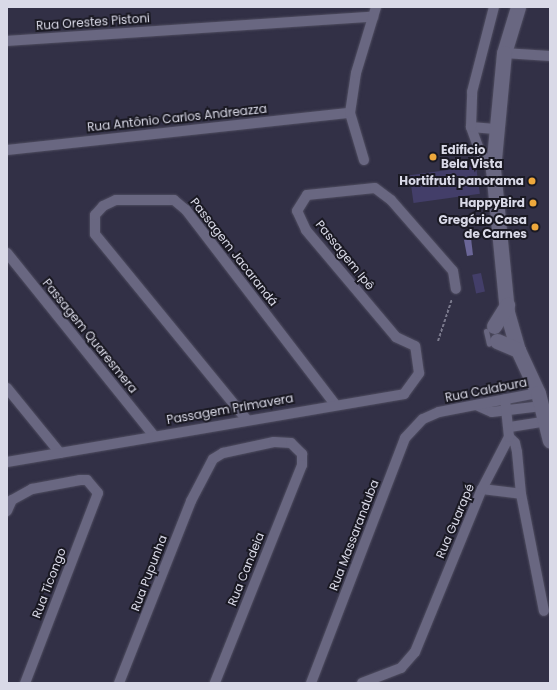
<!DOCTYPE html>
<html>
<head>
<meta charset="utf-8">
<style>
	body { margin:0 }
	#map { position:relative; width:557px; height:690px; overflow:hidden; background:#323046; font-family:Poppins,sans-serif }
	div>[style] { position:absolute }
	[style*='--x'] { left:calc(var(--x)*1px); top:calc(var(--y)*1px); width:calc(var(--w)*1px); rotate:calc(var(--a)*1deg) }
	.green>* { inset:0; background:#433e69; transform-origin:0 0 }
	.water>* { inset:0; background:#6b6698 }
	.path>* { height:2px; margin-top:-1px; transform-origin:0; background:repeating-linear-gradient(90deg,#7b7a8d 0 3px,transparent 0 5px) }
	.roads { filter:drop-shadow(0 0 1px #4f4d60) drop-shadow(0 0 1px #4f4d60) }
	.service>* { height:5px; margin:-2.5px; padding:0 2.5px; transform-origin:2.5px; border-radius:2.5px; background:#696781 }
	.minor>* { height:10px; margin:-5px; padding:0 5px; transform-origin:5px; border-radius:5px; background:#696781 }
	.secondary>* { height:15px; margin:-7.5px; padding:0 7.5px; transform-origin:7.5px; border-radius:7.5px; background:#696781 }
	.dots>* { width:11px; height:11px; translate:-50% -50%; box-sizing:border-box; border:2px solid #1a1923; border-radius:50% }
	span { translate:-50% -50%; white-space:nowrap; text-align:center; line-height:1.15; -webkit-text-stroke:4px #1a1923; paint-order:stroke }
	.street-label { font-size:12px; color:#d9d9e7 }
	.poi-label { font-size:12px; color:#d9d9e7; font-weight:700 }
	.left { translate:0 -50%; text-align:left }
	.right { translate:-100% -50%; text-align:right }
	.frame { position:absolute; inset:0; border:8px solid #d9d9e7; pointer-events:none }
</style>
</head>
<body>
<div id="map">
	<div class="green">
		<div style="left:476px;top:166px;width:28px;height:67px;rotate:82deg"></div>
		<div style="left:481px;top:273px;width:19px;height:9px;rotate:78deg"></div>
	</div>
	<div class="water">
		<div style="clip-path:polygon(471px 238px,473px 255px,467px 256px,464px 240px)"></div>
	</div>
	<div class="path">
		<div style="--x:438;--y:341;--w:44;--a:-71.6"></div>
	</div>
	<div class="roads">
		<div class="service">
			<div style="--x:486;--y:331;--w:13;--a:77"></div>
		</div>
		<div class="minor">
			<div style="--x:7;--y:41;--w:367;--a:-3.8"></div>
			<div style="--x:504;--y:53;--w:46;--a:3.7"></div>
			<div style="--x:471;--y:127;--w:24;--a:5"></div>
			<div style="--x:7;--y:150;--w:345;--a:-6.2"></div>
			<div style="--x:364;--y:160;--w:49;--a:-106.6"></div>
			<div style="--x:350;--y:113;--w:40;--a:-81.5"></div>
			<div style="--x:356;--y:73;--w:69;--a:-73.1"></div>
			<div style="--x:493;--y:169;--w:21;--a:-127"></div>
			<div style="--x:480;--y:152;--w:27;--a:-110"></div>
			<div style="--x:471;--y:127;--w:35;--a:-88"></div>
			<div style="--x:472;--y:92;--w:88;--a:-75.5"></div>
			<div style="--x:7;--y:253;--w:235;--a:51.2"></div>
			<div style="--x:7;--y:388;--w:84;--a:50.8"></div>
			<div style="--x:476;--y:405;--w:17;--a:24"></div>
			<div style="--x:492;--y:412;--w:50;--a:-6.8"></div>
			<div style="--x:247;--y:420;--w:240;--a:-129.3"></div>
			<div style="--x:95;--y:234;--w:19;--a:-90"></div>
			<div style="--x:95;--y:215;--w:12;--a:-48"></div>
			<div style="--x:103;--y:206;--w:14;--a:-25"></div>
			<div style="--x:116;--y:200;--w:58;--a:0"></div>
			<div style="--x:174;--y:200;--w:16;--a:40"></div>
			<div style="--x:186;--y:210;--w:245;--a:52.5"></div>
			<div style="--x:510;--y:427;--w:36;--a:-9"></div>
			<div style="--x:509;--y:437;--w:8;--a:45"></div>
			<div style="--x:515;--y:443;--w:9;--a:77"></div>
			<div style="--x:517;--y:452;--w:42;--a:84.6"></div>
			<div style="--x:521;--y:494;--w:119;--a:78.9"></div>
			<div style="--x:7;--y:462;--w:403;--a:-9.7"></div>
			<div style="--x:404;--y:394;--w:26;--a:-54"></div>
			<div style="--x:419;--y:373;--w:27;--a:-98"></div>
			<div style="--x:415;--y:346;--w:21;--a:-155"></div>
			<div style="--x:396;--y:337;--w:140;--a:-130.1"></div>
			<div style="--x:306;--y:230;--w:21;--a:-115"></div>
			<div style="--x:297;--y:211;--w:19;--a:-58"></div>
			<div style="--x:307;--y:195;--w:68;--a:-5.9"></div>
			<div style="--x:375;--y:188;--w:20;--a:37"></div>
			<div style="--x:391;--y:200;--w:94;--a:48.9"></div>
			<div style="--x:453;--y:271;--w:18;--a:81"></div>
			<div style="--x:482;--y:489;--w:39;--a:7"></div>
			<div style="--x:7;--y:511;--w:12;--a:-66"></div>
			<div style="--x:12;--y:500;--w:23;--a:-29"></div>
			<div style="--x:32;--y:489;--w:49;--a:-10.6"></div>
			<div style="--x:80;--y:480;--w:7;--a:0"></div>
			<div style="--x:87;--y:480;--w:17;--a:50"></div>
			<div style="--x:98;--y:493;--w:204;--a:111"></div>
			<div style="--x:119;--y:683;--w:196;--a:-68.4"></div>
			<div style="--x:191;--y:501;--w:47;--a:-62.4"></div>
			<div style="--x:213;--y:459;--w:12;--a:-31"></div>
			<div style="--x:223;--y:453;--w:52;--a:-12.2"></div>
			<div style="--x:274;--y:442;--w:17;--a:3"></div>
			<div style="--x:291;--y:443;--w:16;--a:45"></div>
			<div style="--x:302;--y:454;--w:11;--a:90"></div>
			<div style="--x:302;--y:465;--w:235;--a:111.8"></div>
			<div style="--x:311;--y:683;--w:262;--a:-69"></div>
			<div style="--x:405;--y:438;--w:26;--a:-47"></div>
			<div style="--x:423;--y:419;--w:17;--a:-24"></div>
			<div style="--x:439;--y:412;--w:101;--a:-10.9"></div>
			<div style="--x:362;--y:683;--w:42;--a:-21"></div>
			<div style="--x:401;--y:668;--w:21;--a:-49"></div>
			<div style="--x:415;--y:652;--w:176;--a:-67.7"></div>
			<div style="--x:482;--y:489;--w:59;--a:-62.6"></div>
			<div style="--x:509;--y:437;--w:38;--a:-96"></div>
		</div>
		<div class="secondary">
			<div style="--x:518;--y:7;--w:48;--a:106.9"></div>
			<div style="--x:504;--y:53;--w:117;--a:95.4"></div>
			<div style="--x:493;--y:169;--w:144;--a:84.4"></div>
			<div style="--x:507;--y:312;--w:40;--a:74"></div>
			<div style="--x:518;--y:350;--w:47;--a:65.1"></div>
			<div style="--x:538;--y:393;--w:49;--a:76"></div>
			<div style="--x:494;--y:326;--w:25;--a:-58"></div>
			<div style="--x:497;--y:341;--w:23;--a:23"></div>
		</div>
	</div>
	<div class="dots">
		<div style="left:433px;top:157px;background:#eea83c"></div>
		<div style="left:532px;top:181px;background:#eea83c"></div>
		<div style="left:533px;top:203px;background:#eea83c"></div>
		<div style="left:535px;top:227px;background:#eea83c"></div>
	</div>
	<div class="street-label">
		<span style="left:93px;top:22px;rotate:-4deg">Rua Orestes Pistoni</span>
		<span style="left:177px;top:118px;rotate:-6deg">Rua Antônio Carlos Andreazza</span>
		<span style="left:234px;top:252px;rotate:52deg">Passagem Jacarandá</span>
		<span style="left:345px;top:255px;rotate:51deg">Passagem Ipê</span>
		<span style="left:90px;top:336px;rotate:51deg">Passagem Quaresmera</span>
		<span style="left:486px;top:390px;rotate:-11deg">Rua Calabura</span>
		<span style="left:230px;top:409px;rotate:-10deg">Passagem Primavera</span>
		<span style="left:455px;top:521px;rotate:-67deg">Rua Guarapé</span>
		<span style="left:354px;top:535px;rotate:-69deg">Rua Massaranduba</span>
		<span style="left:246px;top:569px;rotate:-68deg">Rua Candeia</span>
		<span style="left:149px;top:573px;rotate:-69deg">Rua Pupunha</span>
		<span style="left:49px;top:583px;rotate:-69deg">Rua Ticongo</span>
	</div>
	<div class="poi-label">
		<span class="left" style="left:441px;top:157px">Edificio<br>Bela Vista</span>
		<span class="right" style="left:524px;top:181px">Hortifruti panorama</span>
		<span class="right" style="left:525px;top:203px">HappyBird</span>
		<span class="right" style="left:527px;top:227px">Gregório Casa<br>de Carnes</span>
	</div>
	<div class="frame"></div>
</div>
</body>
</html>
